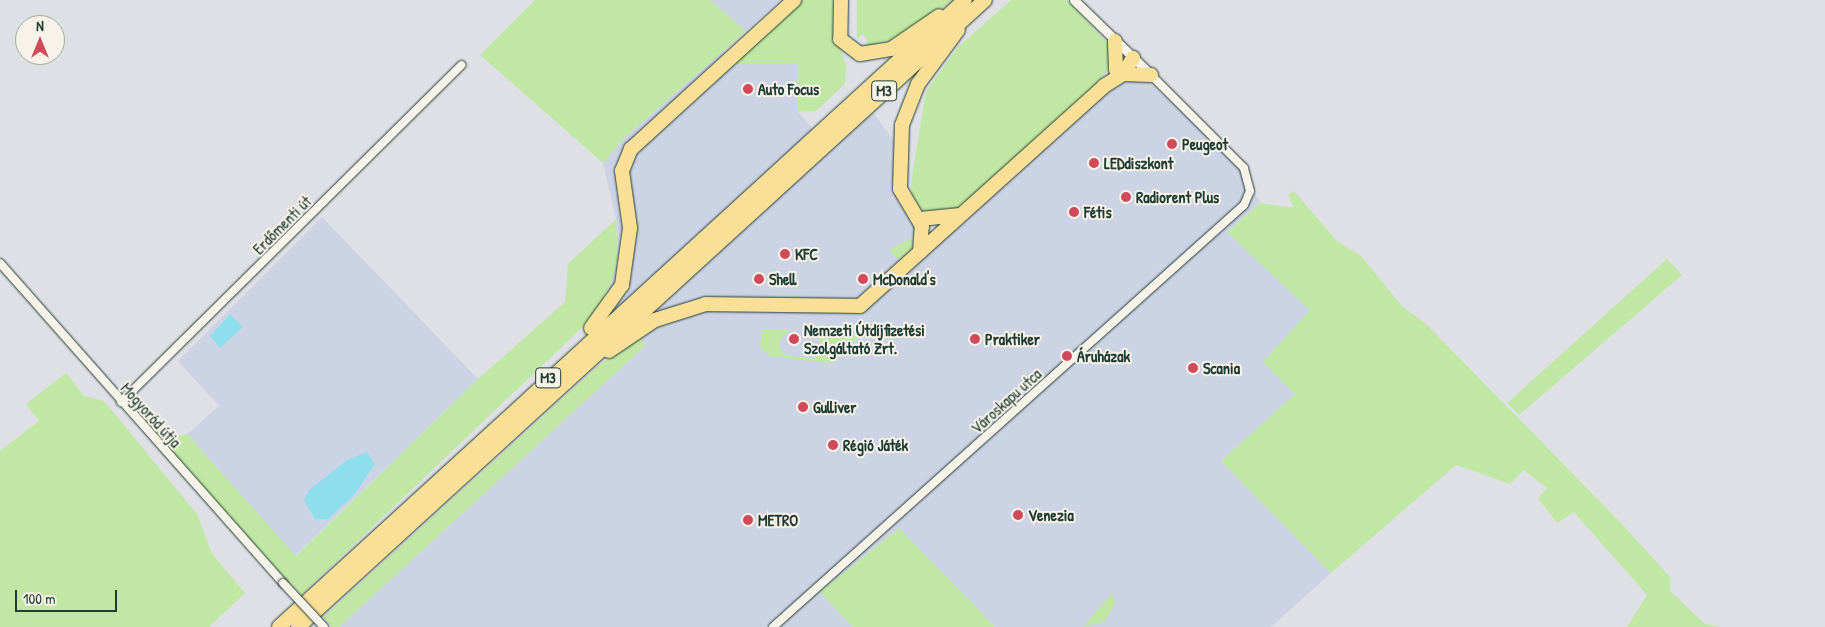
<!DOCTYPE html>
<html>
<head>
<meta charset="utf-8">
<style>
	body { margin:0 }
	#map { position:relative; width:1825px; height:627px; overflow:hidden; background:#dee0e6; font-family:"Patrick Hand",sans-serif }
	div>[style] { position:absolute }
	[style*='--x'] { left:calc(var(--x)*1px); top:calc(var(--y)*1px); width:calc(var(--w)*1px); rotate:calc(var(--a)*1deg) }
	.built>* { inset:0; background:#ccd3e5 }
	.green>* { inset:0; background:#c0e8a4 }
	.water>* { inset:0; background:#8fdeec }
	.roads { filter:drop-shadow(0 0 1px #1f3d34) drop-shadow(0 0 1px #1f3d34) }
	.minor>* { height:8px; margin:-4px; padding:0 4px; transform-origin:4px; border-radius:4px; background:#f7f3e8 }
	.tertiary>* { height:9px; margin:-4.5px; padding:0 4.5px; transform-origin:4.5px; border-radius:4.5px; background:#f7f3e8 }
	.motorway>* { height:14px; margin:-7px; padding:0 7px; transform-origin:7px; border-radius:7px; background:#fadf96 }
	.bridges { filter:drop-shadow(0 0 1px #1f3d34) drop-shadow(0 0 1px #1f3d34) }
	.minor-bridge>* { height:8px; margin:-4px; padding:0 4px; transform-origin:4px; border-radius:4px; background:#f7f3e8 }
	.dots>* { width:14px; height:14px; translate:-50% -50%; box-sizing:border-box; border:2px solid #f7f3e8; border-radius:50% }
	span { translate:-50% -50%; white-space:nowrap; text-align:center; line-height:1.15; -webkit-text-stroke:4px #f7f3e8; paint-order:stroke }
	.shield-label span { padding:1px 4px; background:#f7f3e8; border:1px solid; border-radius:4px; -webkit-text-stroke-width:0 }
	.shield-label { font-size:15px; color:#1f3d34; font-weight:700 }
	.poi-label { font-size:16px; color:#1f3d34; font-weight:700 }
	.left { translate:0 -50%; text-align:left }
	.street-label { font-size:16px; color:#1f3d34 }
	.north { position:absolute; left:15px; top:15px; width:50px; height:50px; box-sizing:border-box; background:#f7f3e8; border:1px solid #a1aaa0; border-radius:50%; rotate:0deg; font-size:14px; font-weight:700; line-height:20px; text-align:center; color:#1f3d34 }
	.north::after { content:''; display:block; margin:auto; width:18px; height:22px; background:#d1495b; clip-path:polygon(50% 0,100% 100%,50% 72%,0 100%) }
	.scale { position:absolute; left:15px; top:590px; width:102px; height:22px; box-sizing:border-box; border:2px solid #1f3d34; border-top:0; padding-left:6px; font-size:15px; line-height:18px; white-space:nowrap; color:#1f3d34; -webkit-text-stroke:4px #f7f3e8; paint-order:stroke }
</style>
</head>
<body>
<div id="map">
	<div class="built">
		<div style="clip-path:polygon(710px 0,780px 0,746px 31px)"></div>
		<div style="clip-path:polygon(723px 51px,733px 63px,797px 63px,798px 112px,819px 136px,863px 99px,897px 145px,906px 208px,940px 244px,1118px 82px,1144px 78px,1243px 168px,1260px 203px,1227px 232px,1310px 310px,1263px 362px,1295px 394px,1221px 461px,1331px 573px,1271px 627px,995px 627px,899px 528px,820px 592px,853px 627px,339px 627px,646px 345px,606px 300px,618px 256px,616px 219px,603px 163px,625px 137px)"></div>
		<div style="clip-path:polygon(322px 217px,478px 379px,295px 556px,187px 434px,219px 406px,178px 361px)"></div>
	</div>
	<div class="green">
		<div style="clip-path:polygon(535px 0,710px 0,746px 31px,625px 137px,603px 163px,480px 55px)"></div>
		<div style="clip-path:polygon(803px 0,837px 0,835px 31px,846px 66px,845px 84px,816px 111px,797px 112px,797px 63px,733px 63px)"></div>
		<div style="clip-path:polygon(857px 0,954px 0,897px 38px,866px 48px,867px 38px,862px 34px,857px 39px)"></div>
		<div style="clip-path:polygon(1011px 0,1067px 0,1110px 46px,1113px 64px,1082px 100px,961px 210px,928px 213px,913px 203px,911px 182px,926px 92px,957px 48px)"></div>
		<div style="clip-path:polygon(1294px 191px,1337px 241px,1361px 256px,1402px 306px,1425px 323px,1622px 524px,1670px 577px,1670px 591px,1705px 624px,1720px 627px,1627px 627px,1647px 595px,1574px 512px,1557px 523px,1538px 498px,1547px 488px,1524px 470px,1510px 484px,1456px 465px,1331px 573px,1221px 461px,1295px 394px,1263px 362px,1310px 310px,1227px 232px,1260px 203px,1294px 208px,1288px 195px)"></div>
		<div style="clip-path:polygon(616px 219px,618px 256px,612px 282px,594px 316px,301px 595px,136px 415px,146px 409px,172px 438px,187px 434px,296px 556px,478px 379px,565px 302px,568px 264px)"></div>
		<div style="clip-path:polygon(911px 238px,915px 248px,901px 260px,894px 256px,889px 250px)"></div>
		<div style="clip-path:polygon(1667px 259px,1682px 275px,1519px 415px,1507px 403px)"></div>
		<div style="clip-path:polygon(762px 329px,790px 330px,779px 341px,782px 354px,814px 359px,821px 344px,816px 332px,861px 335px,833px 363px,769px 356px,760px 347px)"></div>
		<div style="clip-path:polygon(638px 336px,646px 345px,339px 627px,332px 627px,323px 617px,597px 367px)"></div>
		<div style="clip-path:polygon(66px 373px,84px 396px,104px 401px,197px 514px,212px 554px,245px 593px,209px 627px,0 627px,0 451px,39px 421px,26px 404px)"></div>
		<div style="clip-path:polygon(899px 528px,995px 627px,853px 627px,820px 592px)"></div>
		<div style="clip-path:polygon(1112px 593px,1115px 603px,1105px 621px,1083px 627px)"></div>
	</div>
	<div class="water">
		<div style="clip-path:polygon(230px 314px,243px 327px,220px 348px,210px 336px)"></div>
		<div style="clip-path:polygon(367px 452px,375px 464px,354px 495px,328px 519px,315px 519px,304px 500px,309px 490px,347px 460px)"></div>
	</div>
	<div class="roads">
		<div class="minor">
			<div style="--x:0;--y:263;--w:427;--a:48.5"></div>
			<div style="--x:121;--y:402;--w:479;--a:-44.7"></div>
			<div style="--x:773;--y:627;--w:632;--a:-41.86"></div>
			<div style="--x:1244;--y:205;--w:15;--a:-67"></div>
			<div style="--x:1250;--y:191;--w:24;--a:-105"></div>
			<div style="--x:1244;--y:168;--w:132;--a:-135"></div>
		</div>
		<div class="tertiary">
			<div style="--x:1074;--y:0;--w:107;--a:44.2"></div>
		</div>
		<div class="motorway">
			<div style="--x:841;--y:0;--w:39;--a:91"></div>
			<div style="--x:840;--y:39;--w:25;--a:37"></div>
			<div style="--x:860;--y:54;--w:31;--a:-9"></div>
			<div style="--x:891;--y:49;--w:58;--a:-34.5"></div>
			<div style="--x:1115;--y:41;--w:29;--a:88"></div>
			<div style="--x:1123;--y:74;--w:28;--a:2"></div>
			<div style="--x:920;--y:219;--w:40;--a:-5.7"></div>
			<div style="--x:920;--y:252;--w:26;--a:-86"></div>
			<div style="--x:922;--y:226;--w:43;--a:-120.7"></div>
			<div style="--x:900;--y:189;--w:64;--a:-88.2"></div>
			<div style="--x:902;--y:125;--w:44;--a:-68.7"></div>
			<div style="--x:918;--y:84;--w:67;--a:-53.5"></div>
			<div style="--x:591;--y:328;--w:53;--a:-54.2"></div>
			<div style="--x:622;--y:285;--w:58;--a:-82"></div>
			<div style="--x:630;--y:228;--w:58;--a:-98"></div>
			<div style="--x:622;--y:171;--w:24;--a:-68"></div>
			<div style="--x:631;--y:149;--w:221;--a:-42.4"></div>
			<div style="--x:609;--y:351;--w:55;--a:-34"></div>
			<div style="--x:655;--y:320;--w:53;--a:-17.4"></div>
			<div style="--x:706;--y:304;--w:154;--a:0.7"></div>
			<div style="--x:860;--y:306;--w:329;--a:-42"></div>
			<div style="--x:1104;--y:86;--w:22;--a:-32"></div>
			<div style="--x:1123;--y:74;--w:19;--a:-58"></div>
			<div style="--x:279;--y:627;--w:929;--a:-42.43"></div>
			<div style="--x:298;--y:627;--w:930;--a:-42.39"></div>
		</div>
	</div>
	<div class="bridges">
		<div class="minor-bridge">
			<div style="--x:283;--y:583;--w:60;--a:47"></div>
		</div>
	</div>
	<div class="dots">
		<div style="left:748px;top:89px;background:#d1495b"></div>
		<div style="left:1172px;top:144px;background:#d1495b"></div>
		<div style="left:1094px;top:163px;background:#d1495b"></div>
		<div style="left:1126px;top:197px;background:#d1495b"></div>
		<div style="left:1074px;top:212px;background:#d1495b"></div>
		<div style="left:785px;top:254px;background:#d1495b"></div>
		<div style="left:759px;top:279px;background:#d1495b"></div>
		<div style="left:863px;top:279px;background:#d1495b"></div>
		<div style="left:794px;top:339px;background:#d1495b"></div>
		<div style="left:975px;top:339px;background:#d1495b"></div>
		<div style="left:1067px;top:356px;background:#d1495b"></div>
		<div style="left:1193px;top:368px;background:#d1495b"></div>
		<div style="left:803px;top:407px;background:#d1495b"></div>
		<div style="left:833px;top:445px;background:#d1495b"></div>
		<div style="left:1018px;top:515px;background:#d1495b"></div>
		<div style="left:748px;top:520px;background:#d1495b"></div>
	</div>
	<div class="shield-label">
		<span style="left:884px;top:91px">M3</span>
		<span style="left:548px;top:378px">M3</span>
	</div>
	<div class="poi-label">
		<span class="left" style="left:758px;top:89px">Auto Focus</span>
		<span class="left" style="left:1182px;top:144px">Peugeot</span>
		<span class="left" style="left:1104px;top:163px">LEDdiszkont</span>
		<span class="left" style="left:1136px;top:197px">Radiorent Plus</span>
		<span class="left" style="left:1084px;top:212px">Fétis</span>
		<span class="left" style="left:795px;top:254px">KFC</span>
		<span class="left" style="left:769px;top:279px">Shell</span>
		<span class="left" style="left:873px;top:279px">McDonald's</span>
		<span class="left" style="left:804px;top:339px">Nemzeti Útdíjfizetési<br>Szolgáltató Zrt.</span>
		<span class="left" style="left:985px;top:339px">Praktiker</span>
		<span class="left" style="left:1077px;top:356px">Áruházak</span>
		<span class="left" style="left:1203px;top:368px">Scania</span>
		<span class="left" style="left:813px;top:407px">Gulliver</span>
		<span class="left" style="left:843px;top:445px">Régió Játék</span>
		<span class="left" style="left:1028px;top:515px">Venezia</span>
		<span class="left" style="left:758px;top:520px">METRO</span>
	</div>
	<div class="street-label">
		<span style="left:282px;top:225px;rotate:-45deg">Erdőmenti út</span>
		<span style="left:1006px;top:401px;rotate:-42deg">Városkapu utca</span>
		<span style="left:151px;top:415px;rotate:48deg">Mogyoród útja</span>
	</div>
	<div class="north">N</div>
	<div class="scale">100 m</div>
</div>
</body>
</html>
